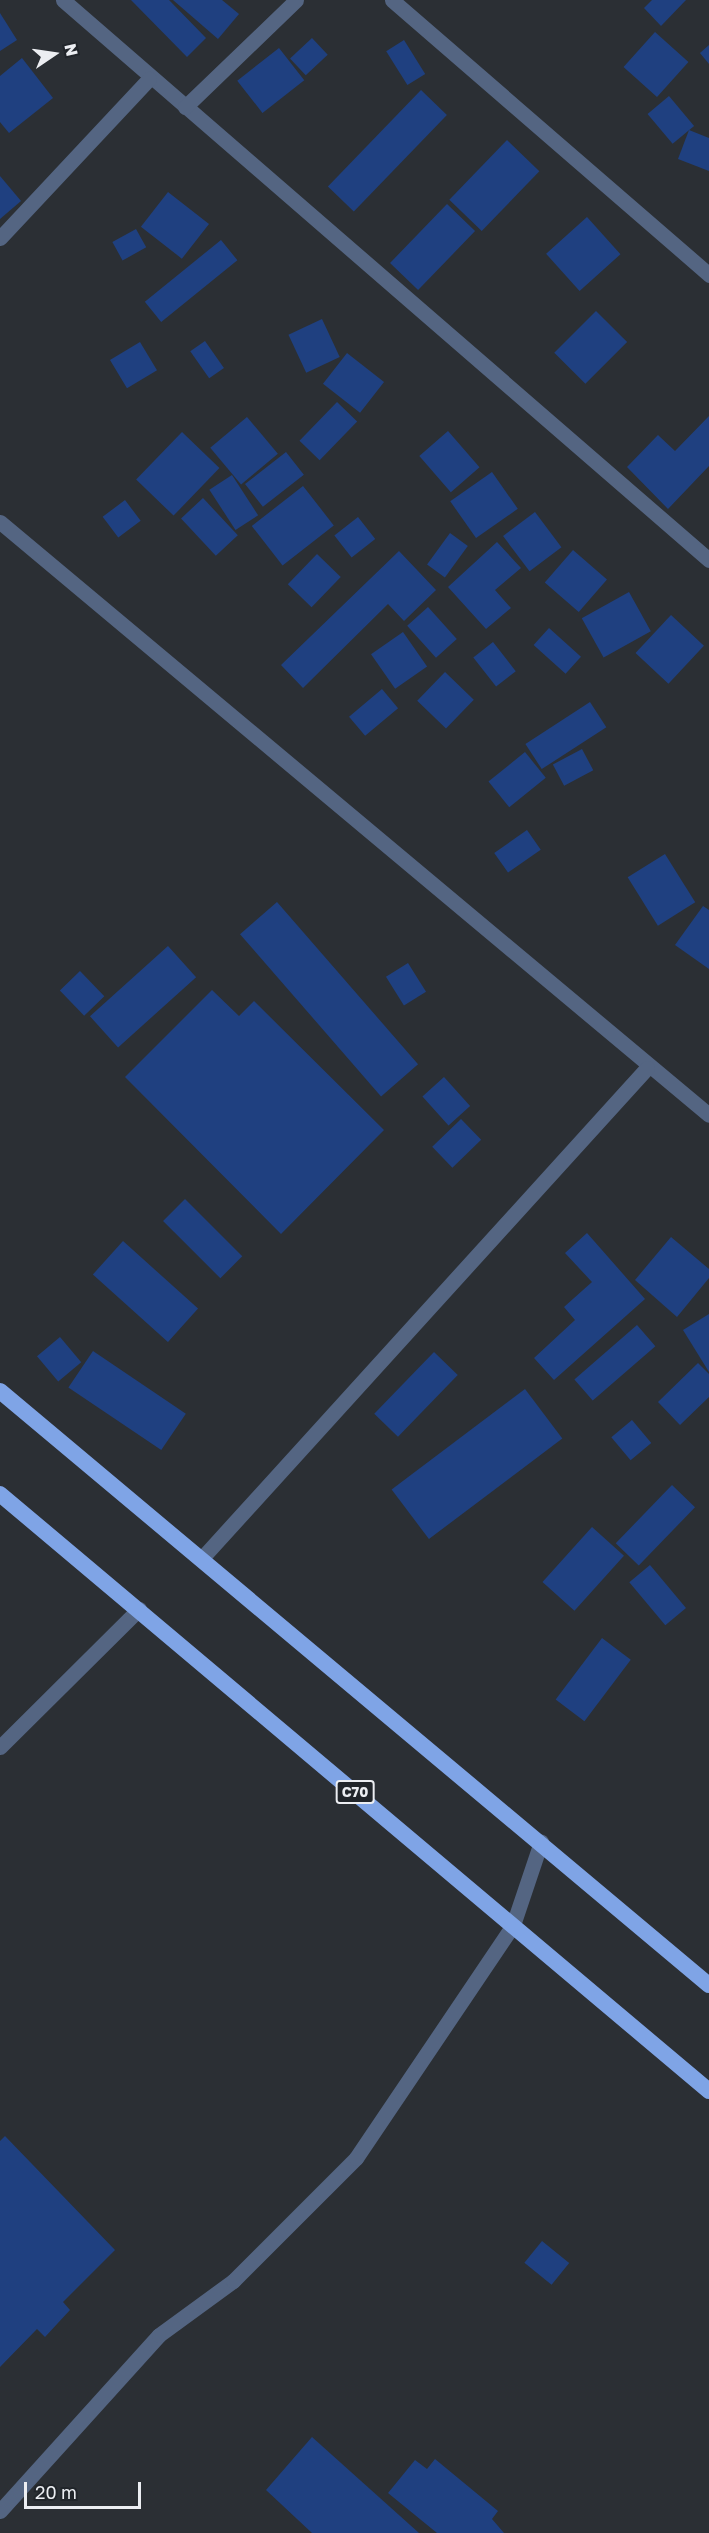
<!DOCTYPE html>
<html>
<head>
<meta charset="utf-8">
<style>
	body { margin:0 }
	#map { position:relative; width:709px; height:2533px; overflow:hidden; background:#2b2f34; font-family:"Golos Text",sans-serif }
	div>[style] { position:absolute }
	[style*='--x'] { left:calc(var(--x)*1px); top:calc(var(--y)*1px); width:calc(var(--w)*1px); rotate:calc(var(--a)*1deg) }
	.building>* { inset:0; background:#1f4080; transform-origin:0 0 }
	.minor>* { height:15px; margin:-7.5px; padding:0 7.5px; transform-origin:7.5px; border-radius:7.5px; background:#546582 }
	.trunk>* { height:16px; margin:-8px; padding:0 8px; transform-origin:8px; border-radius:8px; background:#7fa4e6 }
	span { translate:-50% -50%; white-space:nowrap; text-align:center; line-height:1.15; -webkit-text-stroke:5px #21252a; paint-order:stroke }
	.shield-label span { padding:2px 4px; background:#21252a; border:2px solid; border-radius:4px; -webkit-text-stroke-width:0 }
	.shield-label { font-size:14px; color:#eceef2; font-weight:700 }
	.north { position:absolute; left:24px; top:24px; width:60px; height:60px; -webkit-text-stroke:4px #21252a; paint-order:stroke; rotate:77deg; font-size:16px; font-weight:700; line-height:24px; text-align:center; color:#eceef2 }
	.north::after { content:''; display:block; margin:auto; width:21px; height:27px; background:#eceef2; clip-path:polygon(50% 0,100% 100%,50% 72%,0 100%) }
	.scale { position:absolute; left:24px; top:2482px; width:117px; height:27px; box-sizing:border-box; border:3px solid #eceef2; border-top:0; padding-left:8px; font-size:18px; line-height:21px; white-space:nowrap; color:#eceef2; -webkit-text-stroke:4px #21252a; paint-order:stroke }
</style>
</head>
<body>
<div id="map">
	<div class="building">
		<div style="clip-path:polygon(131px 0,169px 0,206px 38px,187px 57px)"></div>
		<div style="clip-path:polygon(173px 0,222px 0,239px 14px,218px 39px)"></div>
		<div style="clip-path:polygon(652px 0,686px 0,661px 26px,644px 8px)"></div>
		<div style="clip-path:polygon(0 13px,17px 40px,0 51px)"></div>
		<div style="left:655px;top:32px;width:45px;height:47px;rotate:42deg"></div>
		<div style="left:312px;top:38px;width:23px;height:30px;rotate:47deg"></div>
		<div style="left:404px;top:40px;width:40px;height:21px;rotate:58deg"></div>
		<div style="clip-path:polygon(709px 45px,709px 64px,700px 53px)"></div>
		<div style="left:279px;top:48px;width:41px;height:53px;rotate:52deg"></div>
		<div style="clip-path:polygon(22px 58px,53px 98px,9px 133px,0 122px,0 76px)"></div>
		<div style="left:421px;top:90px;width:36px;height:134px;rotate:44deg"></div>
		<div style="left:669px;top:96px;width:39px;height:28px;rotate:50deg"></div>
		<div style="clip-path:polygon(689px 130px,709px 138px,709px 171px,678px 159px)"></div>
		<div style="left:507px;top:140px;width:45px;height:83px;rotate:44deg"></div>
		<div style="clip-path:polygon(0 176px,21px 201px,0 219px)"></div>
		<div style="left:168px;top:192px;width:52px;height:44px;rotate:38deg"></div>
		<div style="left:447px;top:204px;width:39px;height:82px;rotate:44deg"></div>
		<div style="left:587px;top:217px;width:50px;height:55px;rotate:48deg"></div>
		<div style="left:136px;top:229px;width:21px;height:27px;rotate:61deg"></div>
		<div style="left:221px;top:240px;width:26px;height:98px;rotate:51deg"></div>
		<div style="left:596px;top:311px;width:44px;height:59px;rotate:45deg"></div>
		<div style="left:322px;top:319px;width:42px;height:37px;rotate:65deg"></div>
		<div style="left:205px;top:341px;width:33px;height:18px;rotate:55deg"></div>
		<div style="left:140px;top:342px;width:33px;height:35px;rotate:59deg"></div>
		<div style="left:347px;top:353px;width:47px;height:39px;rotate:38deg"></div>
		<div style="left:337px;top:402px;width:28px;height:54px;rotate:44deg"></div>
		<div style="clip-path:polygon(709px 416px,709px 466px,668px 509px,627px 467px,658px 435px,675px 451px)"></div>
		<div style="left:247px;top:417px;width:48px;height:48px;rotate:50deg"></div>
		<div style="left:448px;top:431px;width:48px;height:38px;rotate:49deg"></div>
		<div style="left:182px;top:432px;width:52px;height:66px;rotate:44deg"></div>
		<div style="left:286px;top:452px;width:29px;height:52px;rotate:52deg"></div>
		<div style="left:492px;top:472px;width:45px;height:51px;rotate:55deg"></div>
		<div style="left:232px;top:475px;width:48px;height:27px;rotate:57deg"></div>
		<div style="left:303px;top:486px;width:50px;height:65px;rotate:52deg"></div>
		<div style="left:203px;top:498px;width:51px;height:30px;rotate:47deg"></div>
		<div style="left:125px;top:500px;width:26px;height:28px;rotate:53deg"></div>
		<div style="left:535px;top:512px;width:44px;height:40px;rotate:53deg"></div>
		<div style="left:358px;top:517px;width:28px;height:30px;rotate:52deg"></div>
		<div style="left:450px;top:533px;width:22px;height:39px;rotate:36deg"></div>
		<div style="clip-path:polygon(497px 542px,521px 568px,495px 590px,511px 608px,486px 629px,448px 587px)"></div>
		<div style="left:573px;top:550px;width:45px;height:43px;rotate:41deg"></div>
		<div style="clip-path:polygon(399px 551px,436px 590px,404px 621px,388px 604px,303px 688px,281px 665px)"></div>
		<div style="left:317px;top:554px;width:33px;height:42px;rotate:44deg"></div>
		<div style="left:629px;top:592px;width:45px;height:54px;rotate:61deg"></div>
		<div style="left:428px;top:607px;width:43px;height:28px;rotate:48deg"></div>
		<div style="left:671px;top:615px;width:45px;height:52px;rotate:43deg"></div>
		<div style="left:549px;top:628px;width:43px;height:23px;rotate:42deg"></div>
		<div style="left:403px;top:632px;width:42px;height:39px;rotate:55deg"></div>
		<div style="left:493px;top:642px;width:37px;height:25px;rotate:52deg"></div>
		<div style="left:445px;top:672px;width:40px;height:40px;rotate:44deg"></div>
		<div style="left:382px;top:689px;width:25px;height:43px;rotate:50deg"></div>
		<div style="left:590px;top:702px;width:30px;height:77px;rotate:57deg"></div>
		<div style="left:582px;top:749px;width:24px;height:33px;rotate:62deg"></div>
		<div style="left:525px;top:752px;width:33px;height:47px;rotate:51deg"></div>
		<div style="left:527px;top:830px;width:24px;height:40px;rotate:55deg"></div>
		<div style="left:665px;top:854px;width:57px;height:44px;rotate:58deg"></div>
		<div style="left:277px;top:902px;width:215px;height:49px;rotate:49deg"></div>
		<div style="clip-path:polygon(703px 906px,709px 910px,709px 969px,675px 945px)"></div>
		<div style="left:168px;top:946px;width:42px;height:105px;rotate:48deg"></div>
		<div style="left:408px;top:963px;width:34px;height:26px;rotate:58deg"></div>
		<div style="left:80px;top:971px;width:35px;height:28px;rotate:46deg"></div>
		<div style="clip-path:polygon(212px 990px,239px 1016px,254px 1001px,384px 1130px,281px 1234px,125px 1077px)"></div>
		<div style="left:444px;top:1077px;width:39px;height:29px;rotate:48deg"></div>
		<div style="left:461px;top:1119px;width:29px;height:40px;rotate:46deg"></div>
		<div style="left:185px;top:1199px;width:81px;height:31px;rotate:45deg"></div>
		<div style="clip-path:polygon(587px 1233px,645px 1299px,554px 1380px,534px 1358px,575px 1320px,564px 1307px,592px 1282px,565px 1253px)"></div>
		<div style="clip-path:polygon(671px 1237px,709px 1269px,709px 1278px,677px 1317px,635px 1280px)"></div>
		<div style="left:123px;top:1241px;width:101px;height:45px;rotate:42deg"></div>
		<div style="clip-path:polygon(709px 1314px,709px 1372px,683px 1330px)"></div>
		<div style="left:637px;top:1325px;width:28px;height:83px;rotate:49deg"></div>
		<div style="left:60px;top:1337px;width:33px;height:30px;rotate:50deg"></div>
		<div style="left:93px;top:1351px;width:112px;height:44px;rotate:34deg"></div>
		<div style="left:434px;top:1352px;width:33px;height:86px;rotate:44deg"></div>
		<div style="clip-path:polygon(698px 1363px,709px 1374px,709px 1397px,680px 1425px,658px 1402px)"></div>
		<div style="left:525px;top:1389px;width:62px;height:167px;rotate:53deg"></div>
		<div style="left:632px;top:1420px;width:30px;height:27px;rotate:50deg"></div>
		<div style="left:672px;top:1485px;width:32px;height:81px;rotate:44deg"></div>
		<div style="left:592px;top:1527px;width:43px;height:74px;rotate:42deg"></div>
		<div style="left:650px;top:1565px;width:56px;height:27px;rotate:50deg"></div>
		<div style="left:602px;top:1638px;width:36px;height:77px;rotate:37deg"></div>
		<div style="clip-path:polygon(5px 2136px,115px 2250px,63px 2302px,70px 2310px,45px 2337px,37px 2329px,0 2367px,0 2141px)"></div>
		<div style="left:542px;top:2241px;width:35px;height:28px;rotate:39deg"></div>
		<div style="clip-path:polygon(312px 2437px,419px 2533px,312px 2533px,266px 2490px)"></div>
		<div style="clip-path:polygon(435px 2459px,498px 2511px,492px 2519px,504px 2533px,437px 2533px,388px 2493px,415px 2460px,427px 2469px)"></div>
	</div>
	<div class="minor">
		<div style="--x:63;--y:0;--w:855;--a:40.92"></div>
		<div style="--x:392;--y:0;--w:420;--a:40.9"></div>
		<div style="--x:185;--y:107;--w:154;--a:-43.9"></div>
		<div style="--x:0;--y:238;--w:218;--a:-46.9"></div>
		<div style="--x:0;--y:522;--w:924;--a:39.91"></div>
		<div style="--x:202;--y:1558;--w:662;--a:-47.76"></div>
		<div style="--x:0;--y:1747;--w:196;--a:-44.8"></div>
		<div style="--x:0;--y:2511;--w:237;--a:-47.9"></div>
		<div style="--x:159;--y:2335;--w:92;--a:-36.1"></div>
		<div style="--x:233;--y:2281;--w:174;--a:-45"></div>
		<div style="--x:356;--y:2158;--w:281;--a:-56"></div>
		<div style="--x:513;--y:1925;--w:88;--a:-71.4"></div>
	</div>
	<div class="trunk">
		<div style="--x:0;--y:1391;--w:925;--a:39.96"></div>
		<div style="--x:0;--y:1494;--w:927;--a:40.1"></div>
	</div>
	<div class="shield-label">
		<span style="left:355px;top:1792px">C70</span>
	</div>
	<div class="north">N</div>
	<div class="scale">20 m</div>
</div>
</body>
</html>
